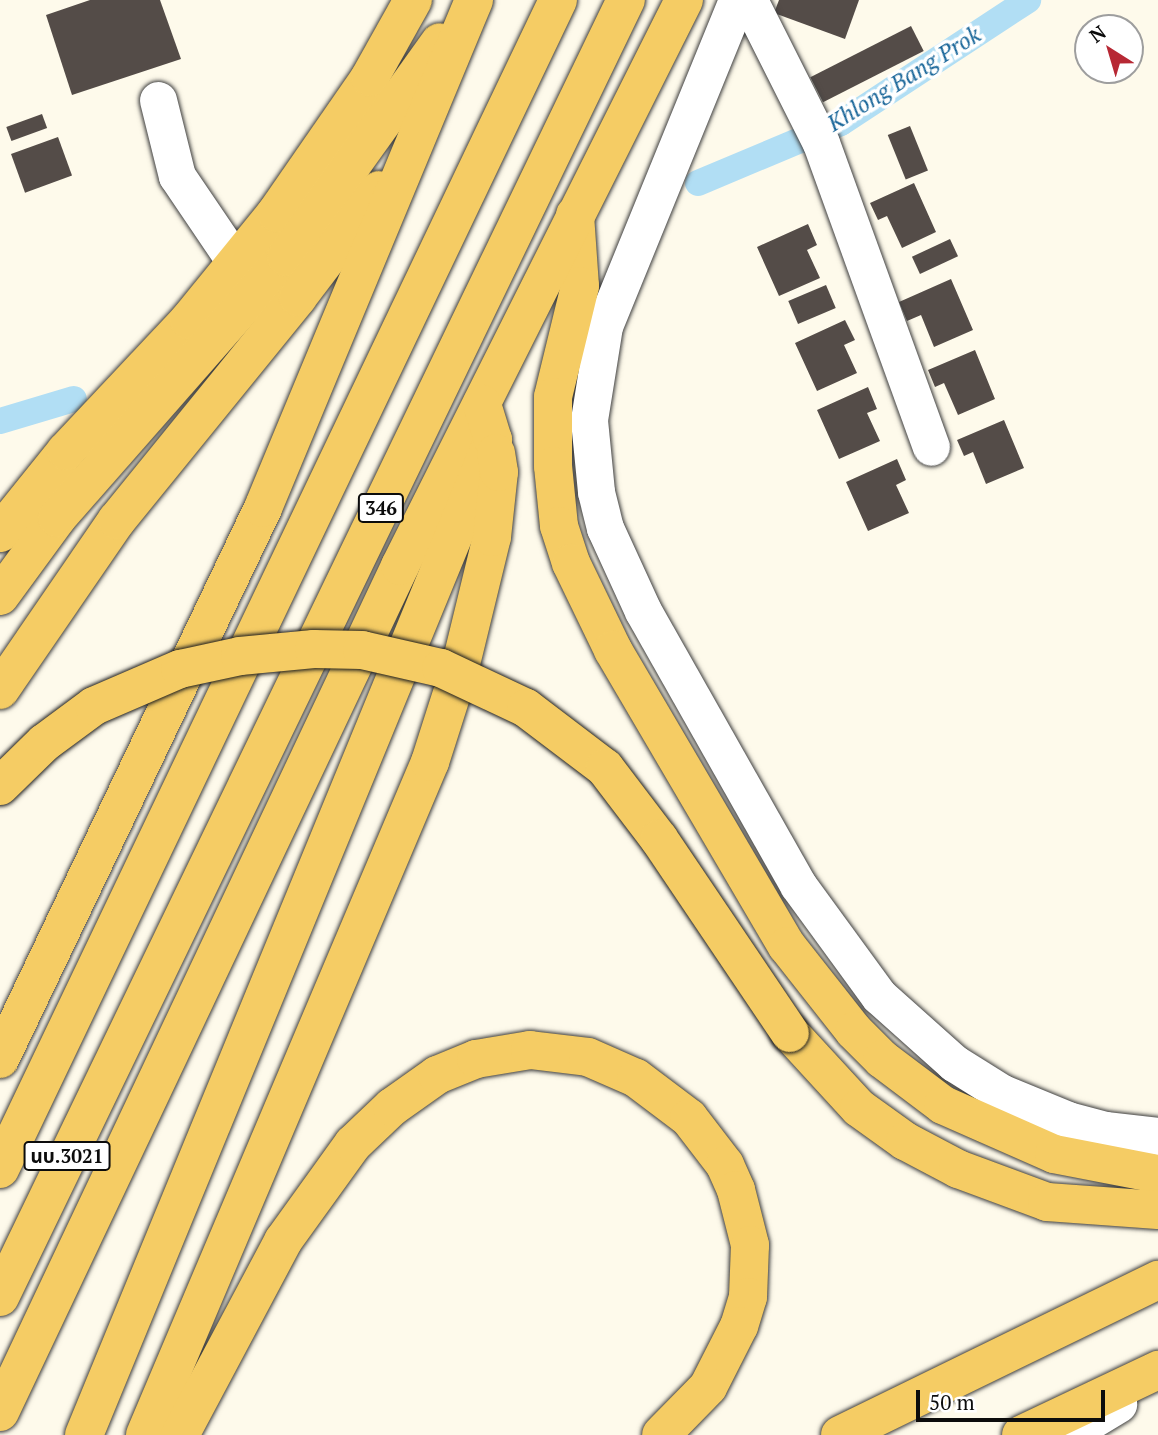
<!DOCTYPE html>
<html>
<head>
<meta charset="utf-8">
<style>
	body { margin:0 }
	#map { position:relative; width:1158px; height:1435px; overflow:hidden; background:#fefaeb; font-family:"PT Serif","Noto Sans Thai",serif }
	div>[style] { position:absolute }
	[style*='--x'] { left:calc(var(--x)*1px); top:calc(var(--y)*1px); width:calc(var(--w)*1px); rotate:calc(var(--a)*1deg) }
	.canal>* { height:26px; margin:-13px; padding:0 13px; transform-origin:13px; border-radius:13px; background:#b1def4 }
	.building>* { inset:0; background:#544c48; transform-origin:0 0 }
	.roads { filter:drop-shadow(0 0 2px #3f3f3f) drop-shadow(0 0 2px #3f3f3f) }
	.minor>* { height:37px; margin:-18.5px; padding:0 18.5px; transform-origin:18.5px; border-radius:18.5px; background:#fff }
	.major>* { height:38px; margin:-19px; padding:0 19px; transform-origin:19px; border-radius:19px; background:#f5cc64 }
	.bridges { filter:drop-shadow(0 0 2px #1d1d1d) drop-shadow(0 0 2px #1d1d1d) }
	.major-bridge>* { height:38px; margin:-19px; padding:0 19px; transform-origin:19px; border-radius:19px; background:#f5cc64 }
	span { translate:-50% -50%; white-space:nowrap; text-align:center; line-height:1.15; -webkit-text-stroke:7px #fff; paint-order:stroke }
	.shield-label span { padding:2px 5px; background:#fff; border:2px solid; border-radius:5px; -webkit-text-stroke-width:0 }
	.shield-label { font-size:19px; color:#0c0c0c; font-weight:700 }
	.water-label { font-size:23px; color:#196699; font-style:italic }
	.north { position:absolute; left:1074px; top:14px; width:70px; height:70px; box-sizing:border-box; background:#fff; border:2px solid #9e9e9e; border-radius:50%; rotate:323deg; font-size:19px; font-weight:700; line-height:28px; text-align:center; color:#0c0c0c }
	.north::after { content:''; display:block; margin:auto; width:24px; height:32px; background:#b72834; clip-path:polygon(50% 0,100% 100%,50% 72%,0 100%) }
	.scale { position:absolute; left:916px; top:1390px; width:189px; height:32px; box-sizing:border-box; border:4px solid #0c0c0c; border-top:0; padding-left:9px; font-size:21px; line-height:24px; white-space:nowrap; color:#0c0c0c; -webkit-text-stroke:5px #fff; paint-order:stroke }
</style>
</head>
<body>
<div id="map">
	<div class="canal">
		<div style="--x:698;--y:183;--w:155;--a:-22.8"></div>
		<div style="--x:841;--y:123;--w:224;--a:-33.3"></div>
		<div style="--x:0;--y:421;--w:77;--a:-16.6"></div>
	</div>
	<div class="building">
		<div style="clip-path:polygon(90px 0,160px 0,181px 59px,72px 95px,46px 15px)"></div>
		<div style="clip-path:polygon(779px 0,859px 0,845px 39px,774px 13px)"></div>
		<div style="left:911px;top:26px;width:28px;height:113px;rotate:63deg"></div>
		<div style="left:42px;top:114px;width:15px;height:38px;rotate:70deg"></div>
		<div style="left:910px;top:126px;width:48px;height:24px;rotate:68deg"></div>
		<div style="left:58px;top:137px;width:41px;height:50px;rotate:70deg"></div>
		<div style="clip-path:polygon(914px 183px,936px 232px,902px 248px,887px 216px,878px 220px,870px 203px)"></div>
		<div style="clip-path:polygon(808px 224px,817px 245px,807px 250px,820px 278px,779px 296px,757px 247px)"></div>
		<div style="left:950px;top:239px;width:19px;height:42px;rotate:65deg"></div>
		<div style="clip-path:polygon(951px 279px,973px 330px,934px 347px,921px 315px,907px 321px,899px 302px)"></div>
		<div style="left:826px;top:285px;width:25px;height:41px;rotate:67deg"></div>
		<div style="clip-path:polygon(845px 320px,855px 340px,844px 345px,857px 373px,817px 391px,795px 343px)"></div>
		<div style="clip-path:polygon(975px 350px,995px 399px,958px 415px,944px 383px,935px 387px,928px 370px)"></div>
		<div style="clip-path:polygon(868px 387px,877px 409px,867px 413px,880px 441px,839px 459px,817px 410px)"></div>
		<div style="clip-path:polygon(1004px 420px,1024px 468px,986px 484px,973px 452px,964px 456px,957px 440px)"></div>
		<div style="clip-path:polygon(897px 459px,906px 480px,896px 485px,909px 513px,868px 531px,846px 482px)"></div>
	</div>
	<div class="roads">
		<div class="minor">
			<div style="--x:737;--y:0;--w:352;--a:112.2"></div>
			<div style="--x:604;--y:326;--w:95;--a:99.1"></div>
			<div style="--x:589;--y:420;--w:72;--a:84.4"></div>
			<div style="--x:596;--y:492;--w:37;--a:76"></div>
			<div style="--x:605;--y:528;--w:91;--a:65.4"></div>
			<div style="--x:643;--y:611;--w:315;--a:60.5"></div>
			<div style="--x:798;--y:885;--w:137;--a:53.9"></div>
			<div style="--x:879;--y:996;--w:101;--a:41.8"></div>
			<div style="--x:954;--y:1063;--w:57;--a:32"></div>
			<div style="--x:1002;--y:1093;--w:71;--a:22.2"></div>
			<div style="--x:1068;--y:1120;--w:38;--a:15"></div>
			<div style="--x:1105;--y:1130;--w:53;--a:6.5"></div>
			<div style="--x:749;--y:0;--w:160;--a:63.3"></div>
			<div style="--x:821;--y:143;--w:323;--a:70.1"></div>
			<div style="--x:158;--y:100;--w:78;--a:76"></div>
			<div style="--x:177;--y:176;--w:105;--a:55.9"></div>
			<div style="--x:1067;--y:1435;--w:60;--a:-31.3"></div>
		</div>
		<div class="major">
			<div style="--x:575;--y:215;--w:71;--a:86"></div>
			<div style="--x:580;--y:286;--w:114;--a:103.7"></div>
			<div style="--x:553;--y:397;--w:69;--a:90"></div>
			<div style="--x:553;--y:466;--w:60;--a:84.3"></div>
			<div style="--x:559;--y:526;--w:39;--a:72"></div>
			<div style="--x:571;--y:563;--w:97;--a:64.2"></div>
			<div style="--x:613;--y:650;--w:343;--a:59.6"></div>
			<div style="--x:787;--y:946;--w:108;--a:51.8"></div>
			<div style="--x:854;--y:1031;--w:40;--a:45"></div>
			<div style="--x:882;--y:1059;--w:76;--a:37"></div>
			<div style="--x:943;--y:1105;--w:121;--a:23.8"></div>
			<div style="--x:1054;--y:1154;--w:106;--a:10.9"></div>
			<div style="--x:0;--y:533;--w:105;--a:-51.2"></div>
			<div style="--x:66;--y:451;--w:180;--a:-46.8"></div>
			<div style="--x:189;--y:320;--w:138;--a:-50.9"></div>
			<div style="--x:276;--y:213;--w:165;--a:-55.3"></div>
			<div style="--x:370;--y:77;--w:88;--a:-60.8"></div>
			<div style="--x:0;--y:596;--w:97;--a:-53.8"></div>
			<div style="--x:57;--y:518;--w:347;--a:-48.7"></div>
			<div style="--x:286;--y:257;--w:264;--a:-54.4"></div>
			<div style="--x:0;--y:690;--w:206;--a:-55.5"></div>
			<div style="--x:117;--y:520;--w:287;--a:-50.9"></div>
			<div style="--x:298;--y:297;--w:134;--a:-52.9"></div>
			<div style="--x:790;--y:1033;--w:102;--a:47.4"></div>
			<div style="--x:859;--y:1108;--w:57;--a:35.7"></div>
			<div style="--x:905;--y:1141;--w:60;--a:27.8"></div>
			<div style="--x:958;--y:1169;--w:95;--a:20.3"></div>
			<div style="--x:1047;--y:1202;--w:111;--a:4.1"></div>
			<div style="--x:0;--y:1059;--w:611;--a:-64.48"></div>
			<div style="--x:263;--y:508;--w:550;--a:-67.44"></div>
			<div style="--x:0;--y:1169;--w:1295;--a:-64.48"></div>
			<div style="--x:0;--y:1297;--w:1440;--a:-64.24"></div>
			<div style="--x:0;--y:1412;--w:936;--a:-64.69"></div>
			<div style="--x:400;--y:566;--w:633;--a:-63.35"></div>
			<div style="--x:84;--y:1435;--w:1076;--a:-67.65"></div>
			<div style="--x:493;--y:440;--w:38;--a:-107"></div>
			<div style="--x:145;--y:1435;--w:731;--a:-67.05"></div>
			<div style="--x:430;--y:762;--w:99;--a:-72.3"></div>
			<div style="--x:460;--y:668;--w:135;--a:-76.3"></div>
			<div style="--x:492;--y:537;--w:65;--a:-83.9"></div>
			<div style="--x:499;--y:472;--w:19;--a:-99"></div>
			<div style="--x:180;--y:1435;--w:220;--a:-62"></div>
			<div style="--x:283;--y:1241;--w:120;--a:-54.2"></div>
			<div style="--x:353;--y:1144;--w:54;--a:-43.5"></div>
			<div style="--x:392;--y:1107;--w:55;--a:-35.4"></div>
			<div style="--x:437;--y:1075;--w:42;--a:-22.3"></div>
			<div style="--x:476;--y:1059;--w:55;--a:-9.5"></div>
			<div style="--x:530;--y:1050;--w:58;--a:6.9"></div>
			<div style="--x:588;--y:1057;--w:52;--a:23.6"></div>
			<div style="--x:636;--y:1078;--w:66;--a:37"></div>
			<div style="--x:689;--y:1118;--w:59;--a:52.5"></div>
			<div style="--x:725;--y:1165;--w:27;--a:66"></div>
			<div style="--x:736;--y:1190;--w:57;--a:75.7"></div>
			<div style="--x:750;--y:1245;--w:52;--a:92.2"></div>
			<div style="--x:748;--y:1297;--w:30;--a:107"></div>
			<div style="--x:739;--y:1326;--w:68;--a:116.9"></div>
			<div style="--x:708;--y:1387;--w:67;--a:134.4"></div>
			<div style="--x:840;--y:1435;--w:354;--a:-26"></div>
			<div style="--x:1021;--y:1435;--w:152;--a:-25.4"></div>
		</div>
	</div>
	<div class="bridges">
		<div class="major-bridge">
			<div style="--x:0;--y:786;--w:62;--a:-44.3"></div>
			<div style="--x:44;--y:743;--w:62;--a:-36.5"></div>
			<div style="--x:94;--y:706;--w:94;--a:-23.3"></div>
			<div style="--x:180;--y:669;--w:61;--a:-12.2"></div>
			<div style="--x:240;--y:656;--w:74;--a:-5.4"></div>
			<div style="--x:314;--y:649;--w:48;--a:1.2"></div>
			<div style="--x:362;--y:650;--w:81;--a:12.8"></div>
			<div style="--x:441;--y:668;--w:94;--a:25.2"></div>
			<div style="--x:526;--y:708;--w:99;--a:37.2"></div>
			<div style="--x:605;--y:768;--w:89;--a:52.7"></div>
			<div style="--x:659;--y:839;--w:234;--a:56"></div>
		</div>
	</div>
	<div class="shield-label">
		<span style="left:381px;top:508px">346</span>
		<span style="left:67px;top:1156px">นบ.3021</span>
	</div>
	<div class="water-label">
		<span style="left:904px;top:79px;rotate:-32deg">Khlong Bang Prok</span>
	</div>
	<div class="north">N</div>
	<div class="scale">50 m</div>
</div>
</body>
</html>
